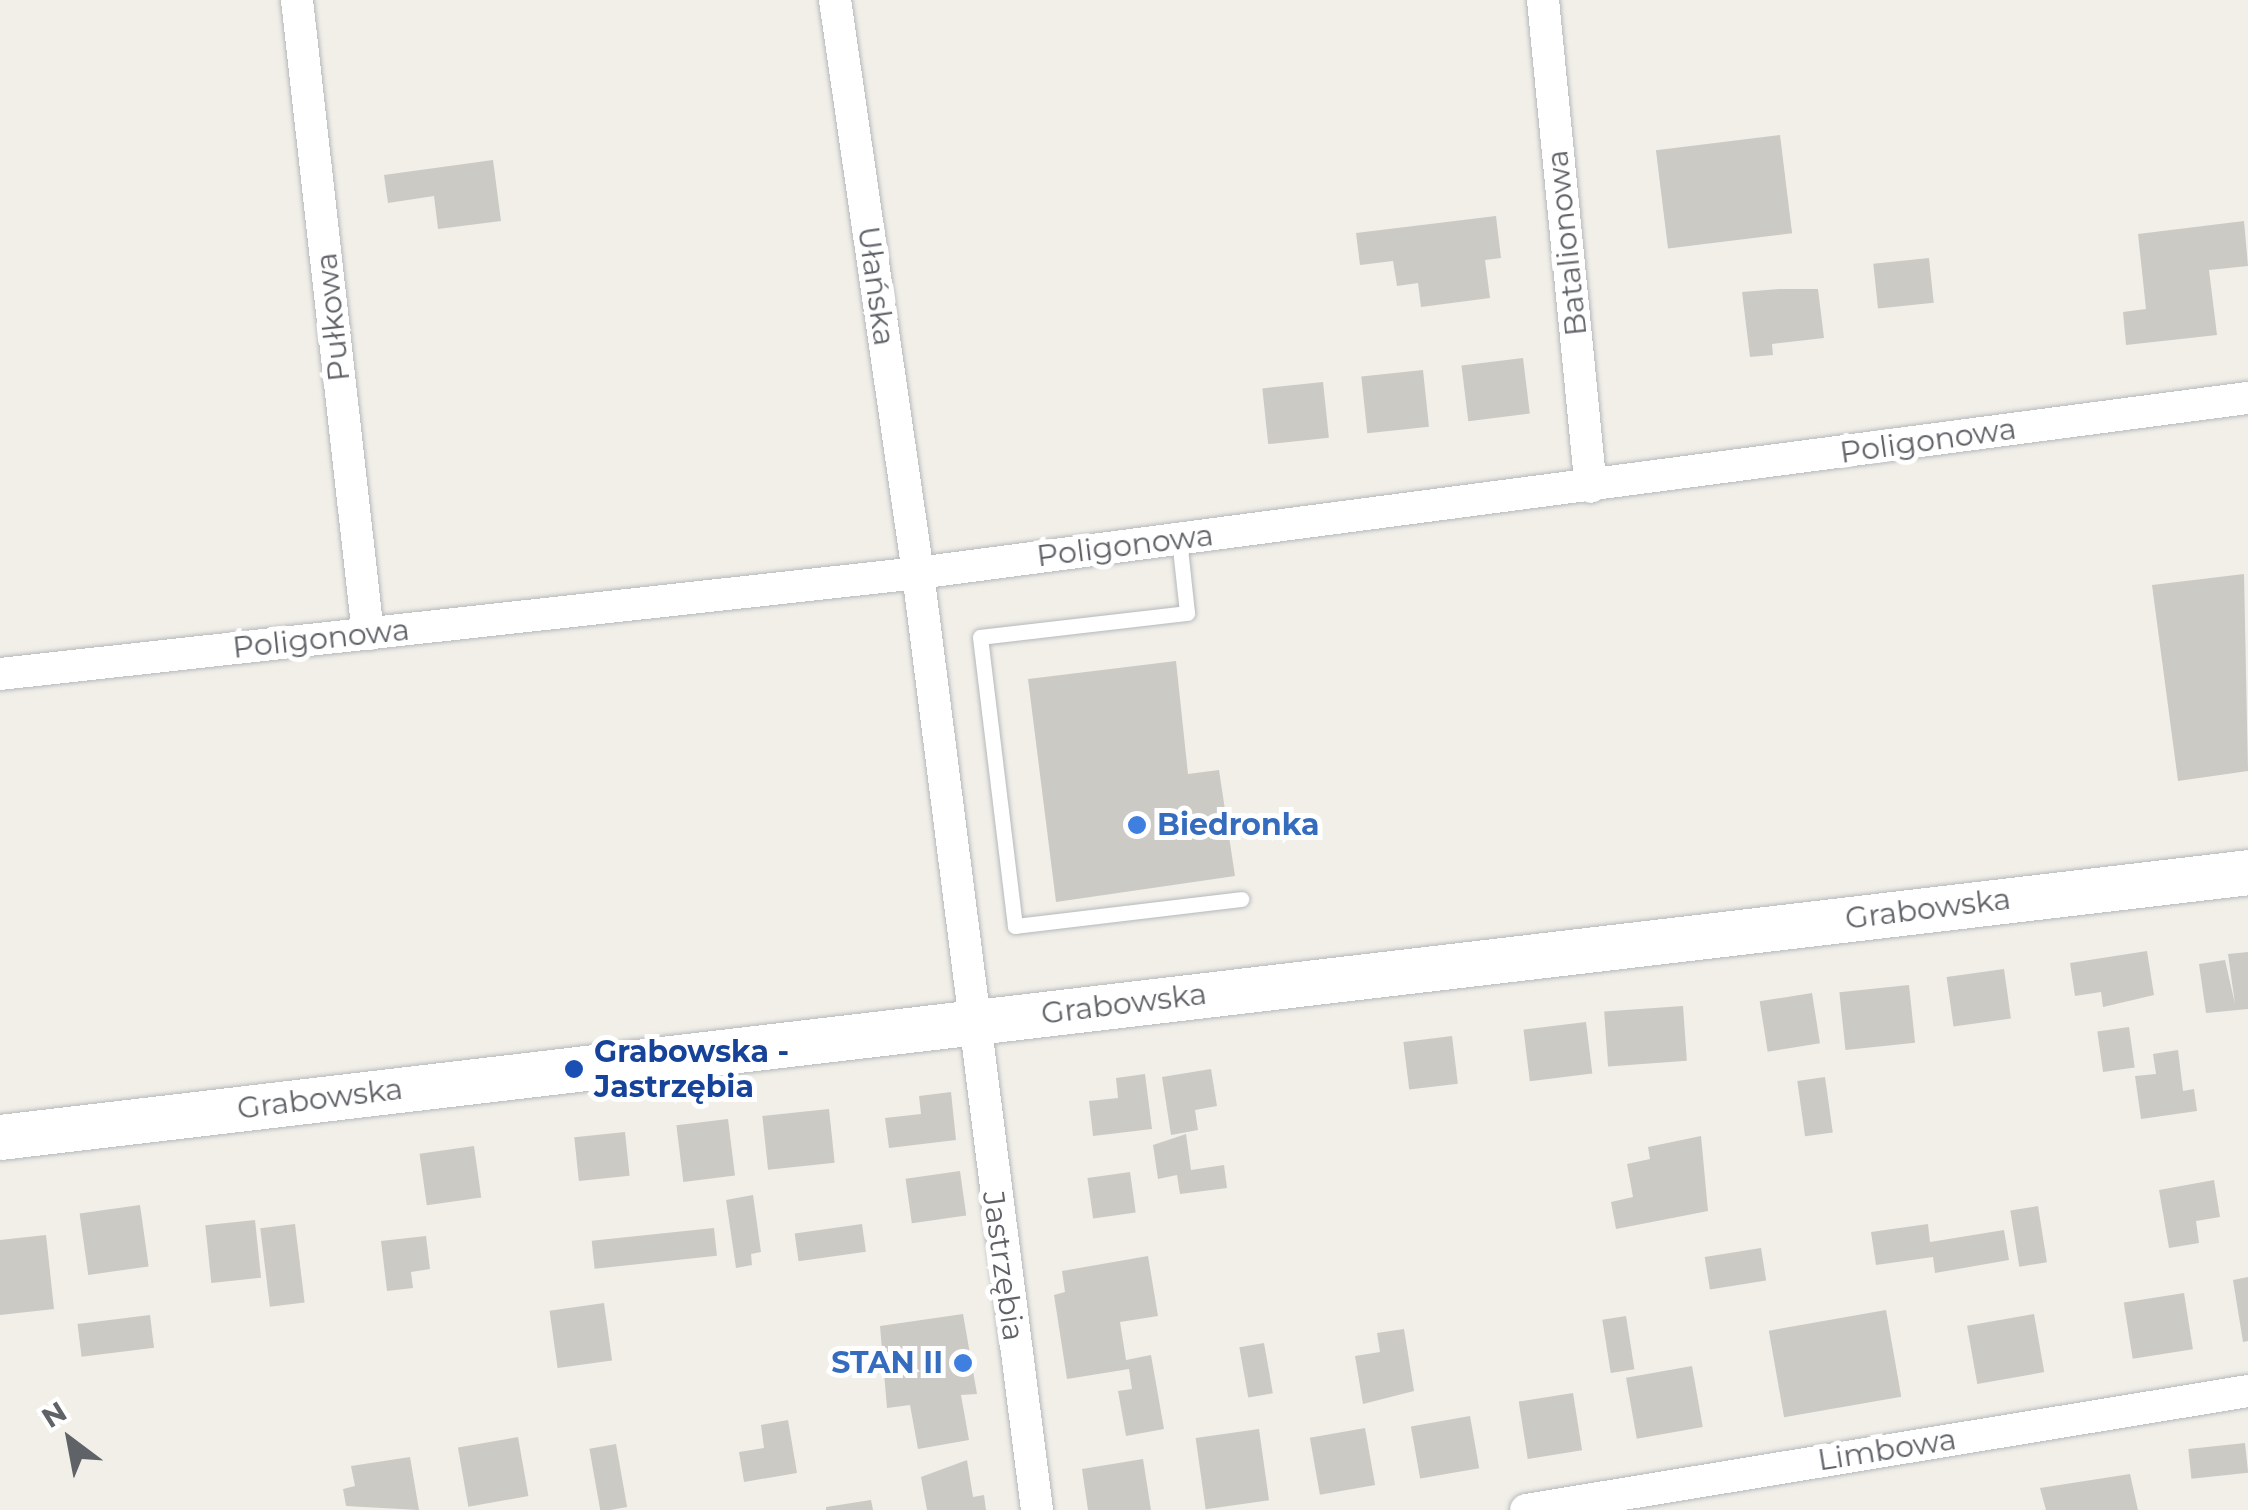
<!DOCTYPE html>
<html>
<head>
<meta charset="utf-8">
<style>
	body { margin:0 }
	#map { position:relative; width:2248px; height:1510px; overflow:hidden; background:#f1efe8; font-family:Montserrat,sans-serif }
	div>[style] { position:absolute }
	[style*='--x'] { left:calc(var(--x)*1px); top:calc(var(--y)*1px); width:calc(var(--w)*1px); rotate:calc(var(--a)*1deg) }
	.building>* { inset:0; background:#cccac5; transform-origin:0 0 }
	.roads { filter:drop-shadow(0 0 2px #b5b8bc) drop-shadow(0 0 2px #b5b8bc) }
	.lane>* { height:15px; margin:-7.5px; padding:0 7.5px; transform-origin:7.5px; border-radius:7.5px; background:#fff }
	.street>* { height:32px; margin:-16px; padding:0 16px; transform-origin:16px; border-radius:16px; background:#fff }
	.secondary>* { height:45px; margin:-22.5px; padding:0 22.5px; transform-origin:22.5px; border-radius:22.5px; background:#fff }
	.dots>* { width:28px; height:28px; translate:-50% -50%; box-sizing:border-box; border:5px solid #fff; border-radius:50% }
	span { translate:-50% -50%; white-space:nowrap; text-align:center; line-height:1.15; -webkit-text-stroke:10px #fff; paint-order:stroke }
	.street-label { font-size:30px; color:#5f6368 }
	.shop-label { font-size:30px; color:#366cbe; font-weight:700 }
	.left { translate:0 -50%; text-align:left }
	.right { translate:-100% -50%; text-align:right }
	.transit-label { font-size:30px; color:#164399; font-weight:700 }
	.north { position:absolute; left:20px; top:1390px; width:100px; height:100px; -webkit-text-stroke:8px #fff; paint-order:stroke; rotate:328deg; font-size:28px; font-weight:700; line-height:40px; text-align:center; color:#5f6368 }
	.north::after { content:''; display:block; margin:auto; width:35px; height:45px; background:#5f6368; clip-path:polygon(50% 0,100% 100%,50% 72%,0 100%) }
</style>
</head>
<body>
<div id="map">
	<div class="building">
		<div style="left:1780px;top:135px;width:99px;height:125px;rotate:83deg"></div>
		<div style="clip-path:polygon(493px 160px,501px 221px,438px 229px,434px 196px,388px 203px,384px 175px)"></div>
		<div style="clip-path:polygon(1496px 216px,1501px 258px,1485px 260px,1490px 298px,1421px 307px,1418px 283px,1397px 286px,1393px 261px,1360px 265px,1356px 233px)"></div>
		<div style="clip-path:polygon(2244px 221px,2248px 266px,2209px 270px,2217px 335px,2126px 345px,2123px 312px,2146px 309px,2138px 234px)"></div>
		<div style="left:1929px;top:258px;width:45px;height:56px;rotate:84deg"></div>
		<div style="clip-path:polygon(1779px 289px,1818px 289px,1824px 338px,1772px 344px,1773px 355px,1750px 357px,1742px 292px)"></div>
		<div style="left:1523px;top:358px;width:56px;height:62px;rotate:83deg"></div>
		<div style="left:1423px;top:370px;width:57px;height:62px;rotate:84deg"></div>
		<div style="left:1323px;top:382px;width:56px;height:61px;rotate:84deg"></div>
		<div style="clip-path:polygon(2244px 574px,2248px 771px,2178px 781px,2152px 585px)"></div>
		<div style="clip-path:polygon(1176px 661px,1188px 774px,1219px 770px,1235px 876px,1056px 902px,1028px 679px)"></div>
		<div style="clip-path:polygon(2147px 951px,2154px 995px,2103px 1007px,2101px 992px,2075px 996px,2070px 963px)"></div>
		<div style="clip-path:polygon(2248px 952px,2248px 1009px,2206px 1013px,2199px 964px,2225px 960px,2235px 1004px,2228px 954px)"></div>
		<div style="left:2004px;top:969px;width:50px;height:58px;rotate:82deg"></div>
		<div style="left:1909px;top:985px;width:58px;height:70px;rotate:84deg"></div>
		<div style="left:1812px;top:993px;width:51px;height:53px;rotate:81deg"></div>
		<div style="left:1683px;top:1006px;width:55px;height:79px;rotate:86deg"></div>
		<div style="left:1586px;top:1022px;width:52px;height:63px;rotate:83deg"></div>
		<div style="left:2129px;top:1027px;width:41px;height:32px;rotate:82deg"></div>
		<div style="left:1452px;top:1036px;width:48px;height:49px;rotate:83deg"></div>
		<div style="clip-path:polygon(2178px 1050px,2183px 1091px,2194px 1089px,2197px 1111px,2141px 1119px,2135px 1076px,2156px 1074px,2153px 1054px)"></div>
		<div style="clip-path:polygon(1211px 1069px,1217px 1106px,1195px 1110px,1198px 1130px,1171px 1135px,1162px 1077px)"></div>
		<div style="clip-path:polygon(1145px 1074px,1152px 1129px,1093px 1136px,1089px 1101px,1118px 1098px,1116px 1078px)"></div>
		<div style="left:1825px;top:1077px;width:56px;height:28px;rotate:82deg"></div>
		<div style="clip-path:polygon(951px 1092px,956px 1140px,889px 1148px,885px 1118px,921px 1114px,919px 1096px)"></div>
		<div style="left:829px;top:1109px;width:54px;height:67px;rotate:84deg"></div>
		<div style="left:728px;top:1119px;width:57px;height:52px;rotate:83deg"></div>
		<div style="left:625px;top:1132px;width:44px;height:51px;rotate:84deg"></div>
		<div style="clip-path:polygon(1186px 1134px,1191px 1170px,1224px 1165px,1227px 1188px,1180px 1194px,1177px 1175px,1158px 1179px,1153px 1145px)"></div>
		<div style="clip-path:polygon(1701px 1136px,1708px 1211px,1616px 1229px,1611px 1202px,1633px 1197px,1627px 1164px,1650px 1159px,1648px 1147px)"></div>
		<div style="left:474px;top:1146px;width:52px;height:55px;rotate:82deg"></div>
		<div style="left:960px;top:1171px;width:45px;height:55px;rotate:82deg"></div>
		<div style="left:1130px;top:1172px;width:41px;height:43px;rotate:82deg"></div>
		<div style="clip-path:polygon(2214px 1180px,2220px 1217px,2196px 1221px,2199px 1243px,2169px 1248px,2159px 1190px)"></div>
		<div style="clip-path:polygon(753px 1195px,761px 1252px,751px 1254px,752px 1265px,736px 1268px,726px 1200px)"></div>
		<div style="left:140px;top:1205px;width:62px;height:61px;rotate:82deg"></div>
		<div style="left:2038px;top:1206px;width:57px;height:28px;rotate:81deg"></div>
		<div style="left:255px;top:1220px;width:58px;height:50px;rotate:84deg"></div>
		<div style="left:295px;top:1224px;width:79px;height:35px;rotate:83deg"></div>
		<div style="left:862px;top:1224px;width:28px;height:68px;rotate:82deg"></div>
		<div style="clip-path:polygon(1928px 1224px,1930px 1242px,2004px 1230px,2009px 1260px,1935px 1273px,1933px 1257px,1876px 1265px,1871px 1232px)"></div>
		<div style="left:714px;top:1228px;width:28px;height:123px;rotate:84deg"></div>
		<div style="clip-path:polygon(46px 1235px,54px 1309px,0 1315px,0 1240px)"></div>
		<div style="clip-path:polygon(426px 1236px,430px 1269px,411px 1272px,413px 1288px,387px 1291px,381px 1241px)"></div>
		<div style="left:1761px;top:1248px;width:33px;height:57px;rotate:81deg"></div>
		<div style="clip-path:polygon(1148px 1256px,1158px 1316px,1120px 1322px,1126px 1360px,1151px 1355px,1164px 1429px,1126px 1436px,1118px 1391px,1132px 1389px,1129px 1369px,1067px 1379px,1054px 1295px,1065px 1292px,1062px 1271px)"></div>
		<div style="clip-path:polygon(2248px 1277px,2248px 1341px,2243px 1342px,2233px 1280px)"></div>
		<div style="left:2184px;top:1293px;width:57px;height:61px;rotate:81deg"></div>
		<div style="left:604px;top:1303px;width:58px;height:55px;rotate:82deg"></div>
		<div style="left:1886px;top:1310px;width:88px;height:119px;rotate:80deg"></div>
		<div style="clip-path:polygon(963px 1314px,977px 1394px,961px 1395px,969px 1440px,918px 1449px,910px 1405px,887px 1408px,880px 1326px)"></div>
		<div style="left:2034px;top:1314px;width:59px;height:68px;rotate:80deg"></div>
		<div style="left:150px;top:1315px;width:33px;height:73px;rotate:83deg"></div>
		<div style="left:1626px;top:1316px;width:54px;height:24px;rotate:81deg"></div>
		<div style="clip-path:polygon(1404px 1329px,1414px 1391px,1363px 1404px,1355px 1356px,1380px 1352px,1377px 1333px)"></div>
		<div style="left:1264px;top:1343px;width:51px;height:25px;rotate:80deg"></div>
		<div style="left:1692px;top:1366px;width:62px;height:67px;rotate:80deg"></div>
		<div style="left:1573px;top:1393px;width:58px;height:55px;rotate:81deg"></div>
		<div style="left:1470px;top:1416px;width:53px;height:60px;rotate:80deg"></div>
		<div style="clip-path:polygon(788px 1420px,797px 1473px,744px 1482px,739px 1452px,764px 1448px,761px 1425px)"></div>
		<div style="left:1365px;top:1428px;width:58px;height:56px;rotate:80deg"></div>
		<div style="left:1259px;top:1429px;width:72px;height:64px;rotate:82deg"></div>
		<div style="left:518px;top:1437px;width:60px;height:61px;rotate:80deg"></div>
		<div style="left:2245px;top:1443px;width:30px;height:57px;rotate:84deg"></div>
		<div style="left:616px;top:1444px;width:64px;height:27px;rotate:80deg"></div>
		<div style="clip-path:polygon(410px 1457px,419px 1510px,346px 1506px,343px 1489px,355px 1486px,351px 1466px)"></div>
		<div style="clip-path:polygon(1143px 1459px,1151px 1510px,1088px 1510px,1082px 1469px)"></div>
		<div style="clip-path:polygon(967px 1460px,973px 1497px,984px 1495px,986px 1510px,927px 1510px,921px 1477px)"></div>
		<div style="clip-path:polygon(2130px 1474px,2138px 1510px,2046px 1510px,2040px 1488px)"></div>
		<div style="clip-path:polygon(871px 1500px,873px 1510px,826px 1510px,826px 1507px)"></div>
	</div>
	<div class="roads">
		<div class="lane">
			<div style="--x:1179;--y:539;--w:74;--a:83.8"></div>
			<div style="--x:1187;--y:613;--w:208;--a:173.4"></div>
			<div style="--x:980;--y:637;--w:291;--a:83.1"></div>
			<div style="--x:1015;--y:926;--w:228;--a:-6.8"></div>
		</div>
		<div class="street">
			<div style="--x:297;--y:0;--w:638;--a:83.61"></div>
			<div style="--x:835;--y:0;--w:579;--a:81.76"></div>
			<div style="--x:918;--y:573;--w:945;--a:82.76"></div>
			<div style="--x:1543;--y:0;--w:489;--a:84.4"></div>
			<div style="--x:0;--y:674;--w:924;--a:-6.28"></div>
			<div style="--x:918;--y:573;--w:1341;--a:-7.5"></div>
			<div style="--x:1526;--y:1510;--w:732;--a:-9.36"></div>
		</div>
		<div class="secondary">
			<div style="--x:0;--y:1137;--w:2264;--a:-6.72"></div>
		</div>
	</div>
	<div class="dots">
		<div style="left:1137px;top:825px;background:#3f7fe0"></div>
		<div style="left:574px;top:1069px;background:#1a4fb4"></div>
		<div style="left:963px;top:1363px;background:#3f7fe0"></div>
	</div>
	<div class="street-label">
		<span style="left:1567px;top:243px;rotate:-96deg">Batalionowa</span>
		<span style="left:876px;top:286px;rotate:82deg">Ułańska</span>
		<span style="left:333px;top:317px;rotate:-96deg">Pułkowa</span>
		<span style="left:1928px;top:441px;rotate:-8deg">Poligonowa</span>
		<span style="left:1125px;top:546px;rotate:-7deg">Poligonowa</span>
		<span style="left:321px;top:639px;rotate:-6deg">Poligonowa</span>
		<span style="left:1928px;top:909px;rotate:-7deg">Grabowska</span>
		<span style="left:1124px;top:1004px;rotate:-7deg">Grabowska</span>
		<span style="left:320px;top:1099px;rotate:-7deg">Grabowska</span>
		<span style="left:1003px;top:1266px;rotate:82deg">Jastrzębia</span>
		<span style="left:1887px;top:1450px;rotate:-9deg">Limbowa</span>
	</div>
	<div class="shop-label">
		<span class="left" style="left:1157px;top:825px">Biedronka</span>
		<span class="right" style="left:943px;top:1363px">STAN II</span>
	</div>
	<div class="transit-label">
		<span class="left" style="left:594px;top:1069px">Grabowska -<br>Jastrzębia</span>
	</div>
	<div class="north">N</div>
</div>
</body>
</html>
